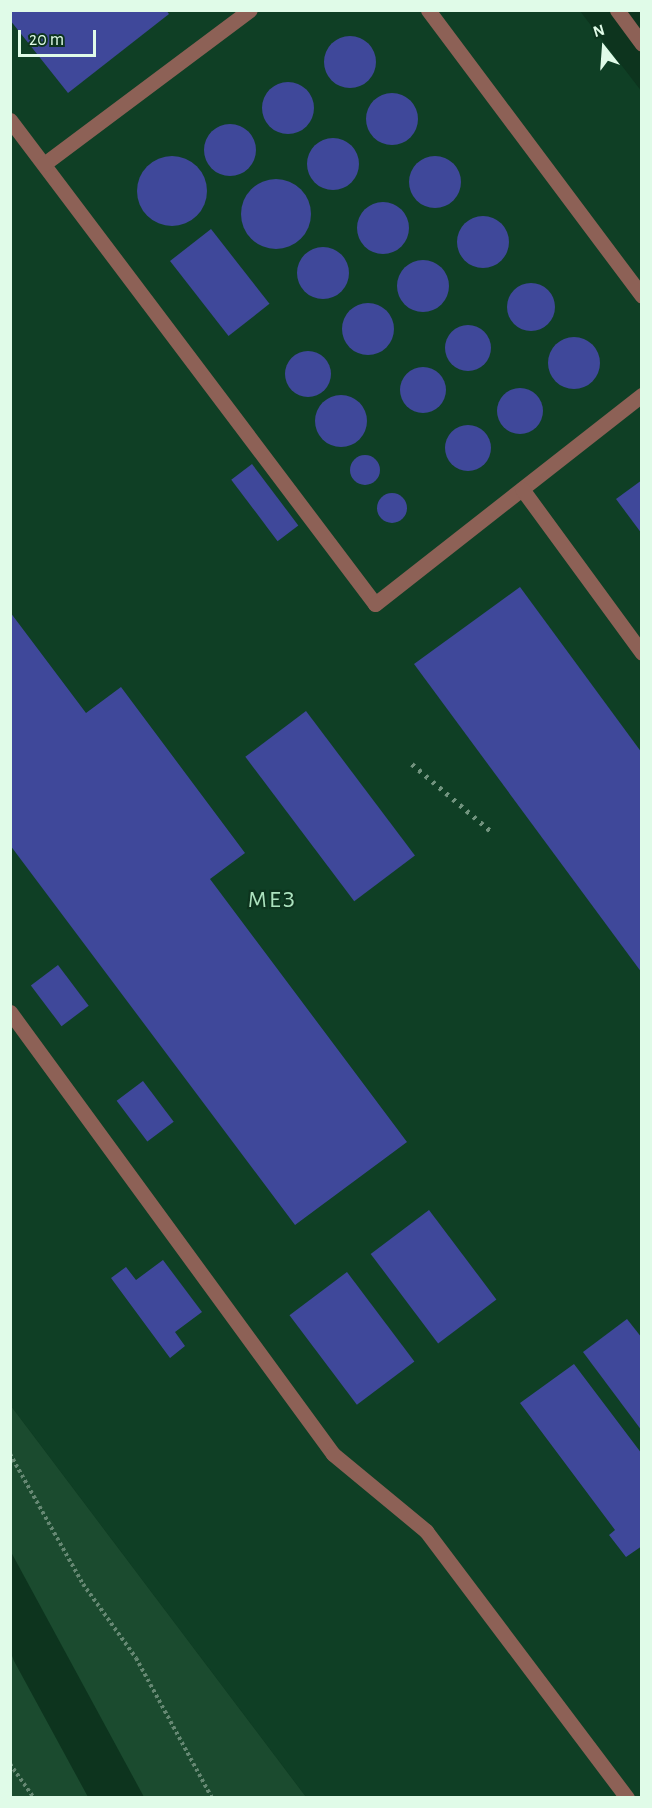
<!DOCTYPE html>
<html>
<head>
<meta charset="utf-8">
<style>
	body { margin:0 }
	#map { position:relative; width:652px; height:1808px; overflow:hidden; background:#0d341e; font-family:"Alegreya Sans",sans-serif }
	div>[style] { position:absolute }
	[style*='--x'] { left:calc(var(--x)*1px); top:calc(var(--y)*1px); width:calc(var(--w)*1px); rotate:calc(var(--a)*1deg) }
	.built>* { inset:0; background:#0f3f25 }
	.green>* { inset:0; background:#1b4b2f }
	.building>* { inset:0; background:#3f489a; transform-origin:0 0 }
	.round { border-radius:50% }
	.path>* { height:4px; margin-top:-2px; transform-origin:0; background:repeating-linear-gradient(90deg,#668873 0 3px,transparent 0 6px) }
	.minor>* { height:15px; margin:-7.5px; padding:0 7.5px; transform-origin:7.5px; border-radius:7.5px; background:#8d6156 }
	.rail>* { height:4.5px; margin-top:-2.25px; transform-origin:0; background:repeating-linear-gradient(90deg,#71937e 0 3px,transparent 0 9px) }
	span { translate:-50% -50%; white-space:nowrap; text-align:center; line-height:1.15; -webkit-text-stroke:4.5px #0d341e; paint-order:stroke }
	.quarter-label { font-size:24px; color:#ace2be; letter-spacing:1.5px }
	.frame { position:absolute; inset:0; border:12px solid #e0fbe8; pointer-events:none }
	.north { position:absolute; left:574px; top:18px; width:60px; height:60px; -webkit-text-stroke:4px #0d341e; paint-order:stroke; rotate:343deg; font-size:16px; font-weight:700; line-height:24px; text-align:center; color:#e0fbe8 }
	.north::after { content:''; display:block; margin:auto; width:21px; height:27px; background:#e0fbe8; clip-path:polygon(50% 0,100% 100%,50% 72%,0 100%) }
	.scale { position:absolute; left:18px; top:30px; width:78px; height:27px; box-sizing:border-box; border:3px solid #e0fbe8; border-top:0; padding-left:8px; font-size:18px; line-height:21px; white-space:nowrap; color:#e0fbe8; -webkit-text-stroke:4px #0d341e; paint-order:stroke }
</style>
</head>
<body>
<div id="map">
	<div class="built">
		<div style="clip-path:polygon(11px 11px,580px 11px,642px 92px,641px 1797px,306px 1797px,11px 1406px)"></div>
	</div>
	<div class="green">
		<div style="clip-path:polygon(10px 1406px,11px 1406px,306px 1797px,144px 1797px,11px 1552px)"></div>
		<div style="clip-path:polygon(11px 1653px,14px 1661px,88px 1797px,11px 1797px)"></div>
	</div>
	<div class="building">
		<div style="clip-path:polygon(10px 10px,166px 10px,169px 14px,68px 93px,10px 20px)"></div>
		<div class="round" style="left:324px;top:36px;width:52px;height:52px"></div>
		<div class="round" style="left:262px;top:82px;width:52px;height:52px"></div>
		<div class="round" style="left:366px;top:93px;width:52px;height:52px"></div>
		<div class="round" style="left:204px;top:124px;width:52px;height:52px"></div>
		<div class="round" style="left:307px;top:138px;width:52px;height:52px"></div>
		<div class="round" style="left:137px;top:156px;width:70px;height:70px"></div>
		<div class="round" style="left:409px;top:156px;width:52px;height:52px"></div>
		<div class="round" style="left:241px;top:179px;width:70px;height:70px"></div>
		<div class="round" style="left:357px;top:202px;width:52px;height:52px"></div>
		<div class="round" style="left:457px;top:216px;width:52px;height:52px"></div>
		<div style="left:211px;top:229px;width:95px;height:52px;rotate:52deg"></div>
		<div class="round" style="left:297px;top:247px;width:52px;height:52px"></div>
		<div class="round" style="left:397px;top:260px;width:52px;height:52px"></div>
		<div class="round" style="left:507px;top:283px;width:48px;height:48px"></div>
		<div class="round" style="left:342px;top:303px;width:52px;height:52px"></div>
		<div class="round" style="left:445px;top:325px;width:46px;height:46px"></div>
		<div class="round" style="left:548px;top:337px;width:52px;height:52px"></div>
		<div class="round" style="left:285px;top:351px;width:46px;height:46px"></div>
		<div class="round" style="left:400px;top:367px;width:46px;height:46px"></div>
		<div class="round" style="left:497px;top:388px;width:46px;height:46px"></div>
		<div class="round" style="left:315px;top:395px;width:52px;height:52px"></div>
		<div class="round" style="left:445px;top:425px;width:46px;height:46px"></div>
		<div class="round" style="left:350px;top:455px;width:30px;height:30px"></div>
		<div style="left:252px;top:464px;width:77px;height:26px;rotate:53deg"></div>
		<div style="clip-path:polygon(642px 480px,642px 534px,616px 499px)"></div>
		<div class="round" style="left:377px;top:493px;width:30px;height:30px"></div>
		<div style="clip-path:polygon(520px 587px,642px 753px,642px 973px,414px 664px)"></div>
		<div style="clip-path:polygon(10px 612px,86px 713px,121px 687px,245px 853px,210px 879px,407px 1142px,295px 1225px,10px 845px)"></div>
		<div style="left:306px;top:711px;width:181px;height:76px;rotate:53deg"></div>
		<div style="left:58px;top:965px;width:51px;height:34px;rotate:53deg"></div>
		<div style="left:143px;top:1081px;width:51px;height:33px;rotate:53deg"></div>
		<div style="left:429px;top:1210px;width:112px;height:73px;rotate:53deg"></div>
		<div style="clip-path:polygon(163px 1260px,202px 1312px,175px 1332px,185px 1346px,170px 1358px,111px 1278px,126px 1267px,136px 1280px)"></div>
		<div style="left:347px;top:1272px;width:112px;height:72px;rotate:53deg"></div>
		<div style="clip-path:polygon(627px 1319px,642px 1338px,642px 1431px,583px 1352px)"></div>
		<div style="clip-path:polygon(574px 1364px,642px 1454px,642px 1546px,626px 1557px,609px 1535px,615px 1530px,520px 1403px)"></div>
	</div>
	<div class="path">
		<div style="--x:10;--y:1454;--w:149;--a:60.7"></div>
		<div style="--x:83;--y:1584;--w:91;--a:54.4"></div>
		<div style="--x:136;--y:1658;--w:159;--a:61.5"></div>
		<div style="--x:10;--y:1764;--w:42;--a:54.8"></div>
	</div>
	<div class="minor">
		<div style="--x:428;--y:10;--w:357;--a:53.2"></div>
		<div style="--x:617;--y:10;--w:42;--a:53.7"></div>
		<div style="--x:10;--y:120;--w:606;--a:52.98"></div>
		<div style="--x:375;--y:604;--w:339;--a:-38.1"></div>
		<div style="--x:44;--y:164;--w:257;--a:-36.8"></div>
		<div style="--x:522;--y:489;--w:203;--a:53.8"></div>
		<div style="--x:10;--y:1012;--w:547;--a:53.84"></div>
		<div style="--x:333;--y:1454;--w:121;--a:39.6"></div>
		<div style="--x:426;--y:1531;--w:334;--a:53"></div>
	</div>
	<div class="rail">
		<div style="--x:412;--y:764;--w:106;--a:40.4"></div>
	</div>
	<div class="quarter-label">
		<span style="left:272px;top:901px">МЕЗ</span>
	</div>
	<div class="frame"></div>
	<div class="north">N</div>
	<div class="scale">20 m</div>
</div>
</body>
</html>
